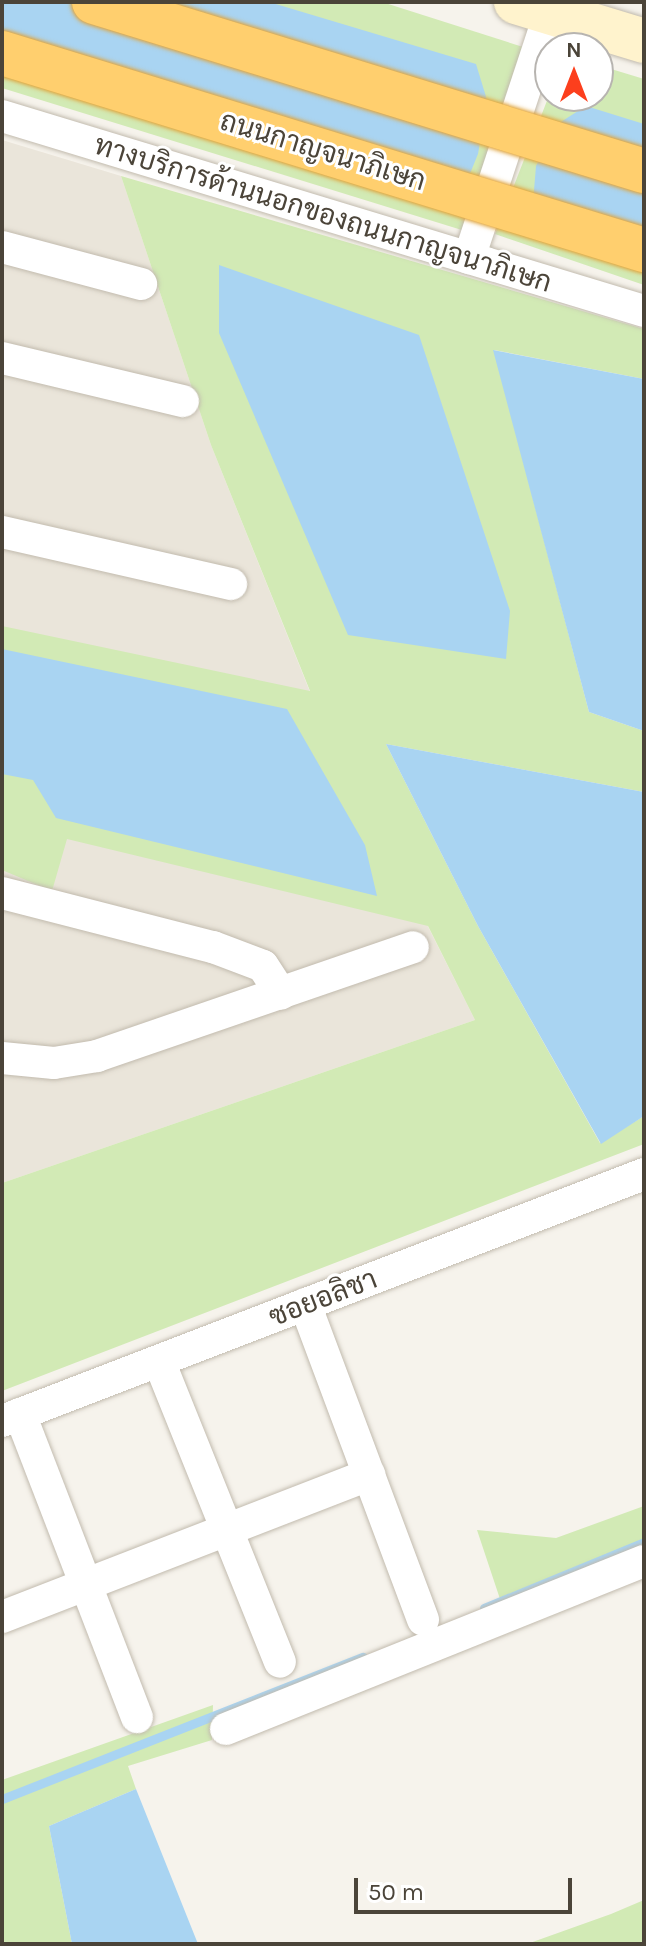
<!DOCTYPE html>
<html>
<head>
<meta charset="utf-8">
<style>
	body { margin:0 }
	#map { position:relative; width:646px; height:1946px; overflow:hidden; background:#f6f3ec; font-family:Karla,Sarabun,sans-serif }
	div>[style] { position:absolute }
	[style*='--x'] { left:calc(var(--x)*1px); top:calc(var(--y)*1px); width:calc(var(--w)*1px); rotate:calc(var(--a)*1deg) }
	.residential>* { inset:0; background:#eae5da }
	.green>* { inset:0; background:#d2eab5 }
	.water>* { inset:0; background:#a9d4f2 }
	.stream>* { height:9px; margin:-4.5px; padding:0 4.5px; transform-origin:4.5px; border-radius:4.5px; background:#a9d4f2 }
	.roads { filter:drop-shadow(0 0 2px #c2bbae) drop-shadow(0 0 2px #c2bbae) }
	.street>* { height:32px; margin:-16px; padding:0 16px; transform-origin:16px; border-radius:16px; background:#fff }
	.secondary>* { height:44px; margin:-22px; padding:0 22px; transform-origin:22px; border-radius:22px; background:#fff3cd }
	.bridges { filter:drop-shadow(0 0 2px #e0a43c) drop-shadow(0 0 2px #e0a43c) }
	.highway-bridge>* { height:44px; margin:-22px; padding:0 22px; transform-origin:22px; border-radius:22px; background:#ffcf6e }
	span { translate:-50% -50%; white-space:nowrap; text-align:center; line-height:1.15; -webkit-text-stroke:6px #fff; paint-order:stroke }
	.street-label { font-size:28px; color:#4b4439 }
	.frame { position:absolute; inset:0; border:4px solid #4b4439; pointer-events:none }
	.north { position:absolute; left:534px; top:32px; width:80px; height:80px; box-sizing:border-box; background:#fff; border:2px solid #b7b4b0; border-radius:50%; rotate:0deg; font-size:22px; font-weight:700; line-height:32px; text-align:center; color:#4b4439 }
	.north::after { content:''; display:block; margin:auto; width:28px; height:36px; background:#fc3f1d; clip-path:polygon(50% 0,100% 100%,50% 72%,0 100%) }
	.scale { position:absolute; left:354px; top:1878px; width:218px; height:36px; box-sizing:border-box; border:4px solid #4b4439; border-top:0; padding-left:10px; font-size:24px; line-height:28px; white-space:nowrap; color:#4b4439; -webkit-text-stroke:6px #fff; paint-order:stroke }
</style>
</head>
<body>
<div id="map">
	<div class="residential">
		<div style="clip-path:polygon(2px 140px,121px 176px,211px 445px,310px 692px,475px 1020px,2px 1183px)"></div>
	</div>
	<div class="green">
		<div style="clip-path:polygon(2px 2px,382px 2px,523px 47px,465px 231px,2px 88px)"></div>
		<div style="clip-path:polygon(598px 65px,644px 79px,644px 285px,495px 234px,550px 93px,598px 96px)"></div>
		<div style="clip-path:polygon(121px 176px,644px 329px,644px 379px,494px 350px,589px 712px,644px 731px,644px 792px,386px 744px,478px 926px,600px 1143px,644px 1116px,644px 1144px,2px 1391px,2px 1183px,475px 1020px,428px 926px,67px 839px,52px 891px,2px 870px,2px 626px,310px 691px,211px 445px)"></div>
		<div style="clip-path:polygon(644px 1506px,644px 1549px,502px 1605px,477px 1530px,556px 1538px)"></div>
		<div style="clip-path:polygon(213px 1705px,212px 1740px,128px 1766px,136px 1789px,49px 1826px,72px 1944px,2px 1944px,2px 1780px)"></div>
		<div style="clip-path:polygon(644px 1900px,644px 1944px,527px 1944px,611px 1914px)"></div>
	</div>
	<div class="water">
		<div style="clip-path:polygon(2px 2px,269px 2px,476px 64px,487px 100px,478px 154px,456px 208px,2px 74px)"></div>
		<div style="clip-path:polygon(586px 106px,644px 124px,644px 263px,531px 227px,536px 166px,556px 125px)"></div>
		<div style="clip-path:polygon(219px 265px,419px 335px,510px 611px,506px 659px,348px 635px,219px 333px)"></div>
		<div style="clip-path:polygon(493px 350px,644px 379px,644px 731px,589px 712px)"></div>
		<div style="clip-path:polygon(2px 649px,287px 709px,365px 845px,377px 896px,56px 818px,33px 780px,2px 774px)"></div>
		<div style="clip-path:polygon(386px 744px,644px 792px,644px 1116px,601px 1144px,478px 926px)"></div>
		<div style="clip-path:polygon(136px 1789px,198px 1944px,72px 1944px,49px 1826px)"></div>
	</div>
	<div class="stream">
		<div style="--x:484;--y:1608;--w:173;--a:-22.4"></div>
		<div style="--x:2;--y:1799;--w:388;--a:-21.5"></div>
	</div>
	<div class="roads">
		<div class="street">
			<div style="--x:2;--y:116;--w:671;--a:16.9"></div>
			<div style="--x:2;--y:247;--w:144;--a:14.9"></div>
			<div style="--x:469;--y:258;--w:258;--a:-71.7"></div>
			<div style="--x:2;--y:358;--w:186;--a:13.4"></div>
			<div style="--x:2;--y:532;--w:235;--a:12.8"></div>
			<div style="--x:2;--y:893;--w:218;--a:14.4"></div>
			<div style="--x:213;--y:947;--w:53;--a:20.8"></div>
			<div style="--x:263;--y:966;--w:33;--a:57"></div>
			<div style="--x:2;--y:1058;--w:52;--a:5.5"></div>
			<div style="--x:54;--y:1063;--w:44;--a:-9.2"></div>
			<div style="--x:97;--y:1056;--w:334;--a:-19"></div>
			<div style="--x:305;--y:1304;--w:337;--a:69.5"></div>
			<div style="--x:159;--y:1361;--w:324;--a:68.1"></div>
			<div style="--x:20;--y:1414;--w:325;--a:68.9"></div>
			<div style="--x:2;--y:1421;--w:688;--a:-21.04"></div>
			<div style="--x:2;--y:1617;--w:394;--a:-21.2"></div>
			<div style="--x:226;--y:1729;--w:450;--a:-21.9"></div>
		</div>
		<div class="secondary">
			<div style="--x:516;--y:2;--w:134;--a:16.9"></div>
		</div>
	</div>
	<div class="bridges">
		<div class="highway-bridge">
			<div style="--x:94;--y:2;--w:575;--a:17.08"></div>
			<div style="--x:2;--y:53;--w:672;--a:17.06"></div>
		</div>
	</div>
	<div class="street-label">
		<span style="left:323px;top:151px;rotate:17deg">ถนนกาญจนาภิเษก</span>
		<span style="left:323px;top:214px;rotate:17deg">ทางบริการด้านนอกของถนนกาญจนาภิเษก</span>
		<span style="left:323px;top:1298px;rotate:-21deg">ซอยอลิชา</span>
	</div>
	<div class="frame"></div>
	<div class="north">N</div>
	<div class="scale">50 m</div>
</div>
</body>
</html>
